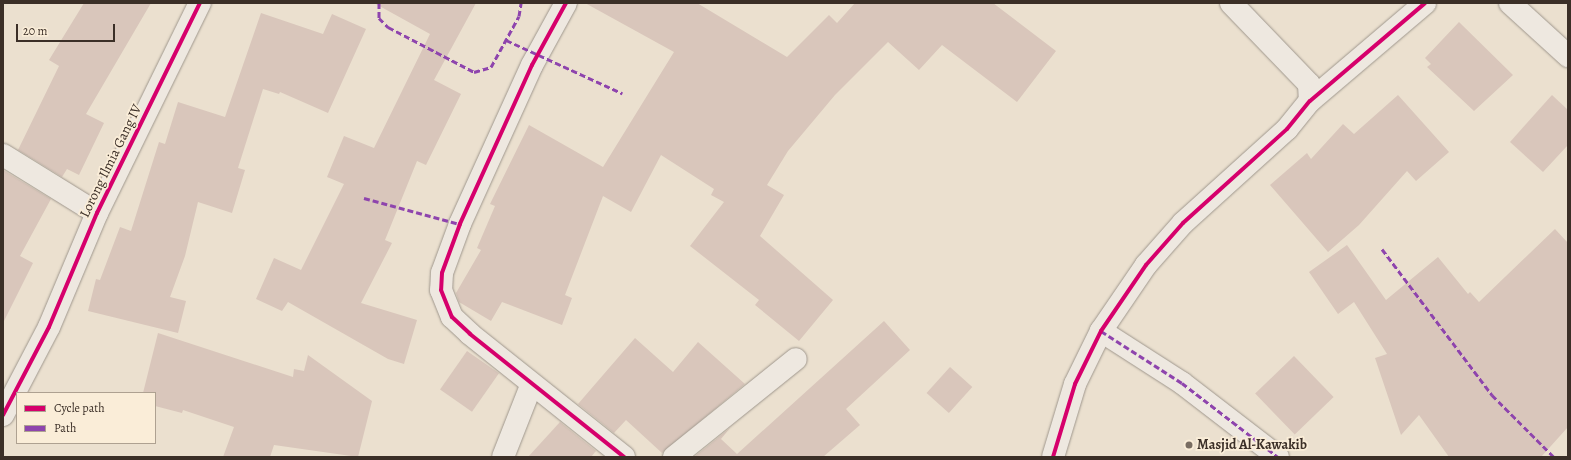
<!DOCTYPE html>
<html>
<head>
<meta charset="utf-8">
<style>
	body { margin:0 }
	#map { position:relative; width:1571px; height:460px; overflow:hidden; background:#ebe0cf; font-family:Alegreya,serif }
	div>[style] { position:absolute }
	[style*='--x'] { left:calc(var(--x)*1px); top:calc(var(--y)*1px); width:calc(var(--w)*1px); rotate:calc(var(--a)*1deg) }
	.building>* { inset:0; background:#d9c6bb; transform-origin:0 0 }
	.roads { filter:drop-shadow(0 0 1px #9f978d) drop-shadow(0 0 1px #9f978d) }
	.minor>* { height:22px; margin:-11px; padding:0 11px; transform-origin:11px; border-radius:11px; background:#eee8e0 }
	.quiet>* { height:3px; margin-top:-1.5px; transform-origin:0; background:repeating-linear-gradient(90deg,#8e44ad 0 6px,transparent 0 9px) }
	.cycleway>* { height:4px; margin:-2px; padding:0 2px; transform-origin:2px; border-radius:2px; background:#d6006c }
	.dots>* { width:11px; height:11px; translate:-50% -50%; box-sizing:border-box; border:2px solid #faedd8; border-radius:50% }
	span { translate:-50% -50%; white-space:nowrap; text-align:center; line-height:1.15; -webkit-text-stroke:3.5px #faedd8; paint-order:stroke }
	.street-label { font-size:14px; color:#3b2f27 }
	.poi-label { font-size:14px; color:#3b2f27; font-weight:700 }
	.left { translate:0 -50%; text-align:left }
	.frame { position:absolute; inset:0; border:4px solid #3b2f27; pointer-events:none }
	.legend { position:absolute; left:16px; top:392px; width:140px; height:52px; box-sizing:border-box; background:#faedd8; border:1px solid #aea191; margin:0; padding:5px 7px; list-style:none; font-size:12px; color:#3b2f27 }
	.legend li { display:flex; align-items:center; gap:8px; height:20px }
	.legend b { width:20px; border:1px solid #aea191 }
	.scale { position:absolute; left:16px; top:24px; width:99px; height:18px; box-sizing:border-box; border:2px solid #3b2f27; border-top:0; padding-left:5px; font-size:12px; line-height:14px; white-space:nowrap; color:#3b2f27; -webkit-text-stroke:3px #faedd8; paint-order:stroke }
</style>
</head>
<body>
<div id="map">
	<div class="building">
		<div style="clip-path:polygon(84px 3px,151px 3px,86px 114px,104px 123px,79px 175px,67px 169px,62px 177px,18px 150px,59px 66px,49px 60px)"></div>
		<div style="clip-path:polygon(374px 3px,476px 3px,434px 80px,461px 94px,426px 165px,417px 161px,385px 240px,392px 243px,361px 303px,417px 320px,404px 364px,388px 359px,288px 302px,282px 311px,256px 299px,274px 258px,301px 270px,344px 184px,327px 177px,344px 136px,374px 148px,430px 34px)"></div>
		<div style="clip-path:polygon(585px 3px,697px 3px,787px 57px,829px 15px,837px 23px,855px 3px,993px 3px,1056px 51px,1017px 102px,942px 45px,919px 70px,888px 42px,835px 95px,788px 151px,767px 185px,784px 195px,760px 236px,833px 300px,799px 341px,755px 305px,759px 300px,690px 246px,724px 202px,711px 195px,714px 189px,661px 155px,631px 212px,603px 196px,565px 295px,572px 298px,562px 325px,502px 302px,491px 321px,459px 302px,456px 293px,481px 250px,477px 248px,495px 206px,490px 204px,529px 125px,603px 167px,674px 52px)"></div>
		<div style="clip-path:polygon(261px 13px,323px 34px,332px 14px,366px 29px,328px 113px,280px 92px,279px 94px,263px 89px,238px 168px,245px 170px,232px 213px,198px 202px,185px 256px,170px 297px,186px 301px,178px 333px,88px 311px,96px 279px,100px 280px,120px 227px,131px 231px,159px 142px,165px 144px,178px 102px,225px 117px)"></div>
		<div style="clip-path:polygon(1459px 22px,1513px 75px,1474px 111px,1427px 67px,1431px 64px,1425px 58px)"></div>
		<div style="clip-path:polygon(1398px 95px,1449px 152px,1416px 181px,1407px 171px,1359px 225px,1328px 252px,1270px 185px,1307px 153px,1311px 159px,1343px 124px,1354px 134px)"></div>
		<div style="clip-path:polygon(1552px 95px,1568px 110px,1568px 145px,1543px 172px,1510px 142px)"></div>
		<div style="clip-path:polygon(3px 170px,51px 199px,20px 256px,33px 263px,3px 323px)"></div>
		<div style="clip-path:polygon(1555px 229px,1568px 243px,1568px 427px,1541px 457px,1449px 457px,1419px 415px,1401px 435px,1375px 358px,1387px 354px,1354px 302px,1338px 314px,1309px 272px,1347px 245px,1386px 300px,1438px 257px,1468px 294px,1470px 292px,1479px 302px)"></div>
		<div style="clip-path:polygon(884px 321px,910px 350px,846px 409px,860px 425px,823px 457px,694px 457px,730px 428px,721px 439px,737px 454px)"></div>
		<div style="clip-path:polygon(158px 333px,293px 377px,294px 369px,304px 371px,308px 355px,372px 401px,358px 457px,274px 445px,270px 457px,223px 457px,234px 427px,183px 410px,182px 413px,155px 406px,155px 393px,143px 393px)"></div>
		<div style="clip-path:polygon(635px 338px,673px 372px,698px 342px,745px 384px,662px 453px,626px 420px,614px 433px,578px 404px)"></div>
		<div style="left:467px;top:351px;width:39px;height:47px;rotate:35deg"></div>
		<div style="left:1294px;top:356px;width:57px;height:54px;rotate:46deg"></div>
		<div style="left:950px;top:367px;width:30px;height:35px;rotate:42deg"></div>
		<div style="clip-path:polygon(560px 422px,596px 451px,591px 457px,528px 457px)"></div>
	</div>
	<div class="roads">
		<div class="minor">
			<div style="--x:566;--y:3;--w:71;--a:118.7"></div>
			<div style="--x:532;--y:65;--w:175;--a:114.4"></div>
			<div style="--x:460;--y:224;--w:52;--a:110.2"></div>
			<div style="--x:442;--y:273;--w:17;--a:93"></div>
			<div style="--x:441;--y:290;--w:29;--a:68"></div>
			<div style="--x:452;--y:317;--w:25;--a:43"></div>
			<div style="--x:470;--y:334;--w:197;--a:38.6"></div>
			<div style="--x:1231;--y:3;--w:112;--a:46.1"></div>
			<div style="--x:1309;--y:84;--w:17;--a:87"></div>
			<div style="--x:1510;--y:3;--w:79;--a:42.4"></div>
			<div style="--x:3;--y:155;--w:110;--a:31.7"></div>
			<div style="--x:1101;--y:331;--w:96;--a:32.7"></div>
			<div style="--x:1182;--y:383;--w:121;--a:37.6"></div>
			<div style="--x:3;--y:415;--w:99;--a:-62.4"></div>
			<div style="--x:49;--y:327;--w:124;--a:-67.2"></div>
			<div style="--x:97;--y:213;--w:234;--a:-63.9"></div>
			<div style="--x:503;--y:457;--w:76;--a:-68.5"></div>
			<div style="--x:674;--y:457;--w:156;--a:-38.8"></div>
			<div style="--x:1053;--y:457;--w:76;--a:-73.2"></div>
			<div style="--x:1075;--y:384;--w:59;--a:-63.9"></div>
			<div style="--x:1101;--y:331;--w:80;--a:-55.7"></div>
			<div style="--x:1146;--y:265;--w:56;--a:-48.6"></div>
			<div style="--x:1183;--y:223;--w:140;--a:-42.1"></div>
			<div style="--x:1287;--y:129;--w:36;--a:-51"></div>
			<div style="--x:1310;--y:101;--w:151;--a:-40.4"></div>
		</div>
	</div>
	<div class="quiet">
		<div style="--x:379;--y:3;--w:15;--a:90"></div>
		<div style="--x:379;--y:18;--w:13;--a:45"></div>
		<div style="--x:388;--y:27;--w:97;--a:27.6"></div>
		<div style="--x:474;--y:72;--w:18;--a:-16"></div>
		<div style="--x:491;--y:67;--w:58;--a:-61.2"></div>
		<div style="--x:519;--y:16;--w:13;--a:-81"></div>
		<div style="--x:506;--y:40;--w:128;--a:24.6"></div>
		<div style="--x:364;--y:198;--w:99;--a:15.2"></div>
		<div style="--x:1382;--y:249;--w:183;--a:53"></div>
		<div style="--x:1492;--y:395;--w:88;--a:45"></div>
		<div style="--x:1101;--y:331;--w:96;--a:32.7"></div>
		<div style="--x:1182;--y:383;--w:121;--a:37.6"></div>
	</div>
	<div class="cycleway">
		<div style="--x:566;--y:3;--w:71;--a:118.7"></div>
		<div style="--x:532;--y:65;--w:175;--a:114.4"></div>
		<div style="--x:460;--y:224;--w:52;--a:110.2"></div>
		<div style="--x:442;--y:273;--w:17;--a:93"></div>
		<div style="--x:441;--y:290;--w:29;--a:68"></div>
		<div style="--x:452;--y:317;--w:25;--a:43"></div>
		<div style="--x:470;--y:334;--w:197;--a:38.6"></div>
		<div style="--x:3;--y:415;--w:99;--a:-62.4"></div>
		<div style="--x:49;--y:327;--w:124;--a:-67.2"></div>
		<div style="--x:97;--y:213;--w:234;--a:-63.9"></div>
		<div style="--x:1053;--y:457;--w:76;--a:-73.2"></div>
		<div style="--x:1075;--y:384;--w:59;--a:-63.9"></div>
		<div style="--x:1101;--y:331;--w:80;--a:-55.7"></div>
		<div style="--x:1146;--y:265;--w:56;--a:-48.6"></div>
		<div style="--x:1183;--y:223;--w:140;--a:-42.1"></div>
		<div style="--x:1287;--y:129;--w:36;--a:-51"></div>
		<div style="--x:1310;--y:101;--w:151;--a:-40.4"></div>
	</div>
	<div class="dots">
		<div style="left:1189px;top:445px;background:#796d62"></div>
	</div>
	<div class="street-label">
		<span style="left:111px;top:161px;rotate:-64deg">Lorong Ilmia Gang IV</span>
	</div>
	<div class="poi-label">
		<span class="left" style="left:1197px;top:445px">Masjid Al-Kawakib</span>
	</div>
	<div class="frame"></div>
	<ul class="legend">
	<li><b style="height:5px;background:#d6006c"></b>Cycle path</li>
	<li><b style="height:5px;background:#8e44ad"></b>Path</li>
	</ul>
	<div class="scale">20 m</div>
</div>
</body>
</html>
